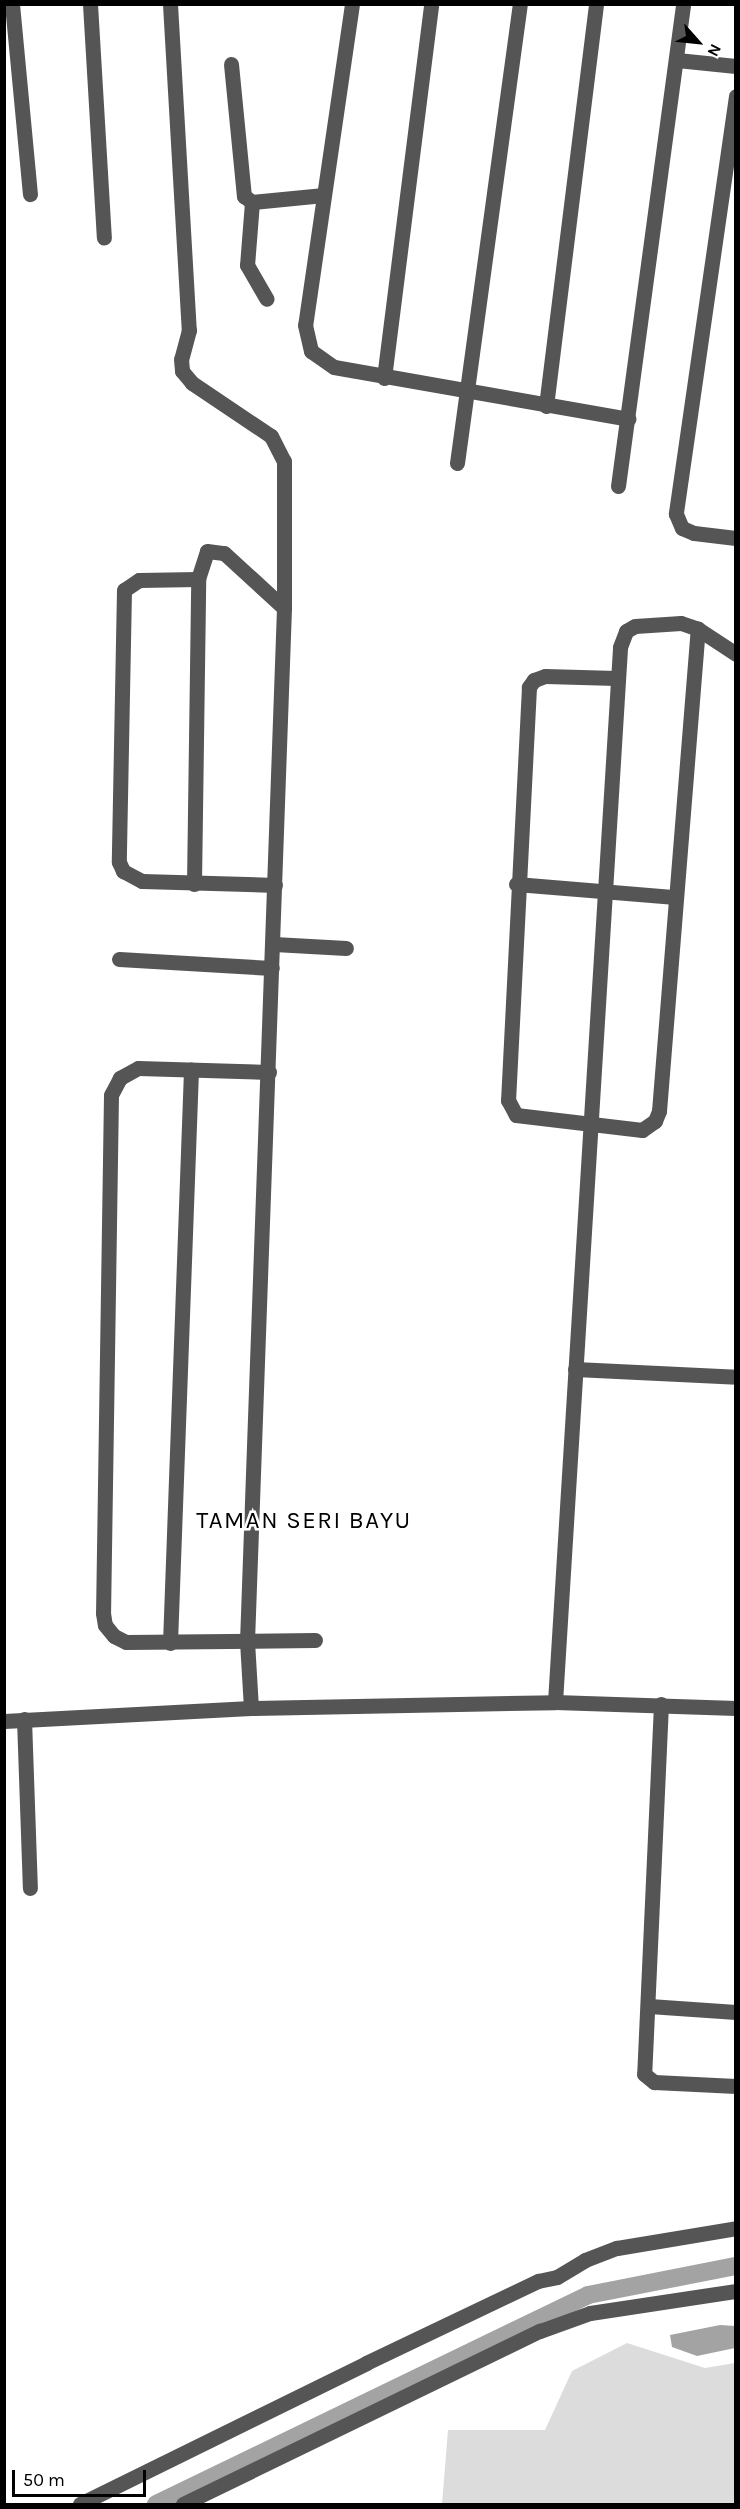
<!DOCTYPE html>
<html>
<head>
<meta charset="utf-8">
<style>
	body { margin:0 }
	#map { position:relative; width:740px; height:2509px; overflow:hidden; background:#fff; font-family:Karla,sans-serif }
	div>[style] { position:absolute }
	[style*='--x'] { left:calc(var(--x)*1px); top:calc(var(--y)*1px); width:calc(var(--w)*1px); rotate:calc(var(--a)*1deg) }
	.green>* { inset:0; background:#dcdcdc }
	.water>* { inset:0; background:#a3a3a3 }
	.canal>* { height:18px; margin:-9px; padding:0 9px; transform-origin:9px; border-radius:9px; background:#a3a3a3 }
	.minor>* { height:15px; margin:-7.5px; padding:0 7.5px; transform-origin:7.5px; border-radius:7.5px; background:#555 }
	span { translate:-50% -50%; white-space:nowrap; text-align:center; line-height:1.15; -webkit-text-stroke:5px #fff; paint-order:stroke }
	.neighbourhood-label { font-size:24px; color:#000; letter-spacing:1.5px }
	.frame { position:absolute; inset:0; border:6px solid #000; pointer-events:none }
	.north { position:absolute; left:668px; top:12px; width:60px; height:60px; -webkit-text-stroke:4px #fff; paint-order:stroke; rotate:117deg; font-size:16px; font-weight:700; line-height:24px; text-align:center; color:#000 }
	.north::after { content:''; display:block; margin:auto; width:21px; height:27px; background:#000; clip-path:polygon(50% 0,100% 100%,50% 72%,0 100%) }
	.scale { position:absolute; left:12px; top:2470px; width:134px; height:27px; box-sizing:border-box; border:3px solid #000; border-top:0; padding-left:8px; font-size:18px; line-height:21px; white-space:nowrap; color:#000; -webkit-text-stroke:4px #fff; paint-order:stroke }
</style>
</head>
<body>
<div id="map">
	<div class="green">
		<div style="clip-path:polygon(627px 2343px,705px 2368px,735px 2363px,735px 2504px,442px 2504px,448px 2430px,545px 2430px,572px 2371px)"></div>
	</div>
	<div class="water">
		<div style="clip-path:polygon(720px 2325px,735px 2326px,735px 2348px,697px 2356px,672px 2347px,670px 2335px)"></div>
	</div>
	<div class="canal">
		<div style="--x:156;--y:2504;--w:480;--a:-25.8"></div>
		<div style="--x:588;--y:2295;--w:151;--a:-11.1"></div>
	</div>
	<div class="minor">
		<div style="--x:12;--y:4;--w:191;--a:84.6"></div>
		<div style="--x:90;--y:4;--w:234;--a:86.6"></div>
		<div style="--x:170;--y:4;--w:327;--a:86.7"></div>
		<div style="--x:189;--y:330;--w:30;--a:105"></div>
		<div style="--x:181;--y:359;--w:12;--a:85"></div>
		<div style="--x:182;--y:371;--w:16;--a:50"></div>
		<div style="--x:192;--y:383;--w:95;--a:33.9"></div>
		<div style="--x:271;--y:436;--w:28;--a:63"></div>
		<div style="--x:284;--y:461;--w:147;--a:90"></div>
		<div style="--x:284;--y:608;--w:1034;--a:92.05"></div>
		<div style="--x:247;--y:1641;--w:67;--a:86.6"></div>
		<div style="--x:352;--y:4;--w:324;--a:98.3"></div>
		<div style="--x:305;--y:325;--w:27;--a:77"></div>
		<div style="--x:311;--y:351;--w:28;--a:35"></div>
		<div style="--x:334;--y:367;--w:299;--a:10"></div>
		<div style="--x:677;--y:60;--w:59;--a:5.8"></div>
		<div style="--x:231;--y:64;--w:133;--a:84.4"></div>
		<div style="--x:244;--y:196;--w:10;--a:37"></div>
		<div style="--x:252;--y:202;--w:72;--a:-5.6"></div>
		<div style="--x:736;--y:96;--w:422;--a:98.2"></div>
		<div style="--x:676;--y:514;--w:15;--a:67"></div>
		<div style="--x:682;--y:528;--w:13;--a:23"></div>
		<div style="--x:694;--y:533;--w:42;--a:6.8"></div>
		<div style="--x:252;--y:202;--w:63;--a:94.5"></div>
		<div style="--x:247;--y:265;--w:39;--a:60"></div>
		<div style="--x:384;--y:378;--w:377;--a:-82.8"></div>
		<div style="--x:546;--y:406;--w:405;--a:-82.9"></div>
		<div style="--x:457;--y:463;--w:463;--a:-82.2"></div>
		<div style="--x:618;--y:486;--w:486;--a:-82.3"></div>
		<div style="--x:198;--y:579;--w:59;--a:179"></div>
		<div style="--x:139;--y:580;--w:18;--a:146"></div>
		<div style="--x:124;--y:590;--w:272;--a:91.1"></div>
		<div style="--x:119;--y:862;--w:10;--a:66"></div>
		<div style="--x:123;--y:871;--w:21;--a:28"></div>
		<div style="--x:142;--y:881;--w:133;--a:1.7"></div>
		<div style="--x:616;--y:678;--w:71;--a:-178.4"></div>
		<div style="--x:545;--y:676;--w:12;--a:160"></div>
		<div style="--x:534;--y:680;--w:9;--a:126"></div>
		<div style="--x:529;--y:687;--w:414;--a:92.9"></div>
		<div style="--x:508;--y:1100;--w:17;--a:62"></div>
		<div style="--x:516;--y:1115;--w:127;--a:6.8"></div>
		<div style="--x:642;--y:1130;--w:16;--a:-35"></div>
		<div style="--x:655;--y:1121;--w:11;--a:-68"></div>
		<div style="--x:659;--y:1111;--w:484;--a:-85.4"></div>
		<div style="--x:194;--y:884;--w:305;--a:-89.2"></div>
		<div style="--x:198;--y:579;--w:29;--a:-72"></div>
		<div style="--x:207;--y:551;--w:17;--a:7"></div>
		<div style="--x:224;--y:553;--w:81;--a:42.5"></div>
		<div style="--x:516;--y:884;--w:160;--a:4.7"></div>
		<div style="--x:274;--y:944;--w:72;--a:3.2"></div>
		<div style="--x:119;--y:959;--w:153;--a:3.4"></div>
		<div style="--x:269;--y:1072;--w:131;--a:-178.3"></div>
		<div style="--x:138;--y:1068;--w:21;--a:151"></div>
		<div style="--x:120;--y:1078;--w:19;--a:118"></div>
		<div style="--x:111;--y:1095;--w:518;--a:90.88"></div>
		<div style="--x:103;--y:1613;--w:12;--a:81"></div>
		<div style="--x:105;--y:1625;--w:14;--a:51"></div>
		<div style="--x:114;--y:1636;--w:13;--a:27"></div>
		<div style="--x:126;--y:1642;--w:189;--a:-0.6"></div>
		<div style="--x:575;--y:1369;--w:161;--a:2.8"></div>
		<div style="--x:170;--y:1643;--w:574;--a:-87.9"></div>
		<div style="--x:555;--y:1702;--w:1057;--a:-86.47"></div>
		<div style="--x:620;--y:647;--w:17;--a:-69"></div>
		<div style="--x:626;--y:631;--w:10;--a:-29"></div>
		<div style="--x:635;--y:626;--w:46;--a:-3.7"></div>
		<div style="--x:681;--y:623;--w:18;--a:19"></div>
		<div style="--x:698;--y:629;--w:45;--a:33.3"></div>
		<div style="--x:661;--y:1704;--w:370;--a:92.6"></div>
		<div style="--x:644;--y:2074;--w:13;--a:39"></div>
		<div style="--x:654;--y:2082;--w:82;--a:2.8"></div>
		<div style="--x:24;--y:1719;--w:169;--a:88"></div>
		<div style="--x:4;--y:1721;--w:247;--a:-3"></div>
		<div style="--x:251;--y:1708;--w:304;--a:-1.1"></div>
		<div style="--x:555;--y:1702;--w:181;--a:1.9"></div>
		<div style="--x:649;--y:2006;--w:87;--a:3.9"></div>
		<div style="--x:80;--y:2504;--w:319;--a:-26.2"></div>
		<div style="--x:366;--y:2363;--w:191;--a:-25.5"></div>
		<div style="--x:538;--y:2281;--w:19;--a:-12"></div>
		<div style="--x:557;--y:2277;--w:33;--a:-31"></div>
		<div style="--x:585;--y:2260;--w:34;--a:-21"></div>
		<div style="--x:617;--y:2248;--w:121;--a:-9.5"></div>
		<div style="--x:183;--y:2504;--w:397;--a:-25.9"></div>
		<div style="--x:540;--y:2331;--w:53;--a:-19.8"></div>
		<div style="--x:590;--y:2313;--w:148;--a:-8.6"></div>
	</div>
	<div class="neighbourhood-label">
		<span style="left:304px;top:1521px">TAMAN SERI BAYU</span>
	</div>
	<div class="frame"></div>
	<div class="north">N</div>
	<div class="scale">50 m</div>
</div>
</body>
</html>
